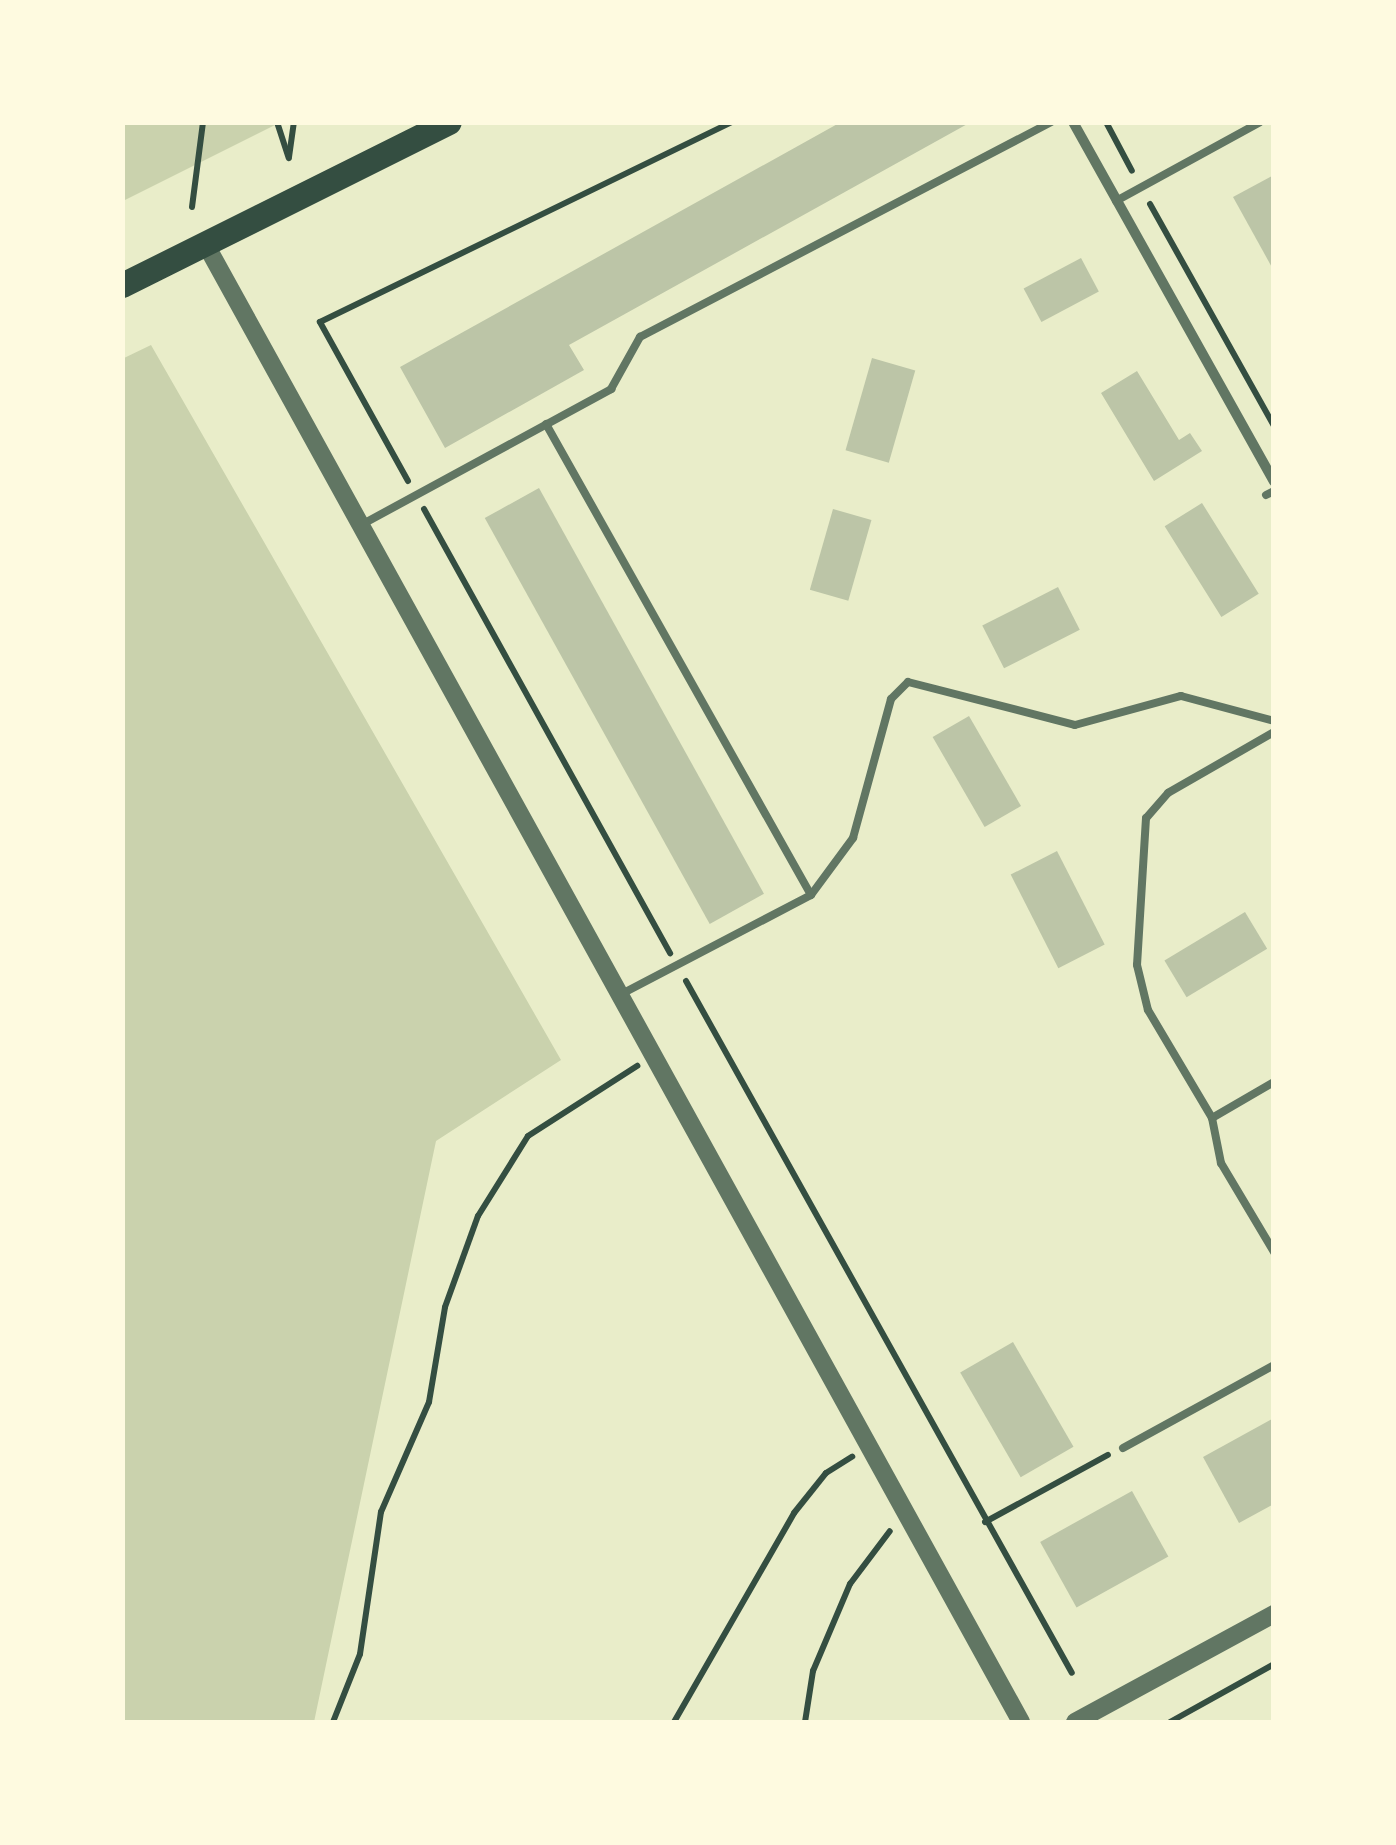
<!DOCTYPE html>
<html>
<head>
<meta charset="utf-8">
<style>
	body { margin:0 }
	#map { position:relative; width:1396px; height:1845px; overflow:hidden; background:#e9edc9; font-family:Arial,sans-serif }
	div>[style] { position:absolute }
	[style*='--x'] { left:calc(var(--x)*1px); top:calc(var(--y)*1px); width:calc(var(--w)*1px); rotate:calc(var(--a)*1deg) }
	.green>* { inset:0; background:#cad2ad }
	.building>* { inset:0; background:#bcc5a7; transform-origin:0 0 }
	.path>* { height:6px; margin:-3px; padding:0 3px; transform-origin:3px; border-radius:3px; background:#344e41 }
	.service>* { height:8px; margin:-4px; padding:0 4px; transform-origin:4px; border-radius:4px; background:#617663 }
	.minor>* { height:10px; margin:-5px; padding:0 5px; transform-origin:5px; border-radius:5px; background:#617663 }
	.tertiary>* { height:18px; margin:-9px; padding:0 9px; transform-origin:9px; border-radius:9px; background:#617663 }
	.primary>* { height:25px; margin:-12.5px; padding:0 12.5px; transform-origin:12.5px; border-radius:12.5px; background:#344e41 }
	span { translate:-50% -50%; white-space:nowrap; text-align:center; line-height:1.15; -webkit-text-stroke:9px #fefae0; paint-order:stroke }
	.frame { position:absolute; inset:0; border:125px solid #fefae0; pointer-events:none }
</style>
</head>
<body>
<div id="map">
	<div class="green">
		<div style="clip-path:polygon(123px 123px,279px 123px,123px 201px)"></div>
		<div style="clip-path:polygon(151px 345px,561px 1060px,436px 1141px,314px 1722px,123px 1722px,122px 359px)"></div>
	</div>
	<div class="building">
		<div style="clip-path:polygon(841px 122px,971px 122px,569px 345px,584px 370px,445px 448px,400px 367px)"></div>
		<div style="clip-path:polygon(1274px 175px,1274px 271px,1233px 197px)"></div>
		<div style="left:1081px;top:258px;width:38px;height:65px;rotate:62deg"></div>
		<div style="left:872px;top:358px;width:45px;height:96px;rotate:16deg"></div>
		<div style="clip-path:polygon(1137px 371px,1179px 440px,1190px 433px,1202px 451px,1154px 481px,1101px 393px)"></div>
		<div style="left:539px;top:488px;width:464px;height:62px;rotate:61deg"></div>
		<div style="left:1202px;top:503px;width:107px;height:44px;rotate:58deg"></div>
		<div style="left:833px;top:509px;width:40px;height:84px;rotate:16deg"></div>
		<div style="left:1058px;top:587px;width:48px;height:85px;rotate:63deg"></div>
		<div style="left:969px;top:716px;width:104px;height:42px;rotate:60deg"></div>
		<div style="left:1057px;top:851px;width:105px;height:52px;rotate:63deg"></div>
		<div style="left:1245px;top:912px;width:43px;height:94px;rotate:59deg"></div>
		<div style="left:1013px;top:1342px;width:121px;height:61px;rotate:60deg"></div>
		<div style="clip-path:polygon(1274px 1418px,1274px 1504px,1239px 1523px,1203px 1457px)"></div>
		<div style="left:1132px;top:1491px;width:75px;height:105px;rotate:61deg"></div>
	</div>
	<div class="path">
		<div style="--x:277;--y:122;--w:38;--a:72"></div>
		<div style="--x:1106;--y:122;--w:55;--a:62"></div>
		<div style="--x:289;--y:157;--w:35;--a:-82"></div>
		<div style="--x:1150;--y:204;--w:254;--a:60.8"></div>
		<div style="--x:192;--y:207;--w:86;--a:-82.6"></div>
		<div style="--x:408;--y:481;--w:182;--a:-119"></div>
		<div style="--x:320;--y:322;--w:457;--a:-25.9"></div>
		<div style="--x:424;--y:509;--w:508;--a:61.01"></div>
		<div style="--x:686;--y:981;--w:792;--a:60.85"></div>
		<div style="--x:985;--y:1522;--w:140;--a:-28.6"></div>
		<div style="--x:333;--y:1722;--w:73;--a:-68.3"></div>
		<div style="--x:360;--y:1654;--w:144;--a:-81.6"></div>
		<div style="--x:381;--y:1512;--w:120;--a:-66.4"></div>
		<div style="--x:429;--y:1402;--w:96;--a:-80.4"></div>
		<div style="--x:445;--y:1307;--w:97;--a:-70.1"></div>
		<div style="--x:478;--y:1216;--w:94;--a:-58"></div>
		<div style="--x:528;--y:1136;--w:130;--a:-32.7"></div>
		<div style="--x:674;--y:1722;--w:241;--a:-60.1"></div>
		<div style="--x:794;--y:1513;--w:51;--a:-51.3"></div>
		<div style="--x:826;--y:1473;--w:31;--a:-32"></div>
		<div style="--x:805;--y:1722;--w:52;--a:-81.1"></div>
		<div style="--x:813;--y:1671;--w:95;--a:-67"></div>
		<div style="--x:850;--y:1584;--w:66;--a:-53"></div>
		<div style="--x:1170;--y:1722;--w:119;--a:-29.1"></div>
	</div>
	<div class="service">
		<div style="--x:1116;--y:201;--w:164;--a:-28.7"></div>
		<div style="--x:546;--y:424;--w:540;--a:60.64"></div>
		<div style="--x:811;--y:895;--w:216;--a:152.4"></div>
		<div style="--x:1266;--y:495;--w:9;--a:-27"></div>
		<div style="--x:361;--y:525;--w:285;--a:-28.5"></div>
		<div style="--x:611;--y:389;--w:60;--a:-60.9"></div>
		<div style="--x:640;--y:337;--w:464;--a:-27.6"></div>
		<div style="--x:1274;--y:732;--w:122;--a:150.1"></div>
		<div style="--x:1168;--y:793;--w:33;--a:131"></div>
		<div style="--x:1146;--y:818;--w:147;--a:93.5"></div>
		<div style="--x:1137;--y:965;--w:46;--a:76.3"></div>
		<div style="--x:1148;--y:1010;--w:126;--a:59.3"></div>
		<div style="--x:1212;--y:1118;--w:72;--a:-30.1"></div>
		<div style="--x:811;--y:895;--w:71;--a:-53.6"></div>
		<div style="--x:853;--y:838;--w:144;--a:-74.7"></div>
		<div style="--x:891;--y:699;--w:24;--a:-45"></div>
		<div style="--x:908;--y:682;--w:172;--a:14.4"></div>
		<div style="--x:1075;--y:725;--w:110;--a:-15.3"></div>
		<div style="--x:1181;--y:696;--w:96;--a:15"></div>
		<div style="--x:1212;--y:1118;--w:46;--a:78.7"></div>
		<div style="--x:1221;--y:1163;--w:104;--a:59.2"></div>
		<div style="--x:1123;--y:1448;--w:172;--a:-28.8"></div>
	</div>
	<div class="minor">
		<div style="--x:1073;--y:122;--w:412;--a:60.8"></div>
	</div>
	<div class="tertiary">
		<div style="--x:205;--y:243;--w:1689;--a:61.11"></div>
		<div style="--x:1075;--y:1722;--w:226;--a:-28.5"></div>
	</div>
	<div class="primary">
		<div style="--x:122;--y:285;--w:365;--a:-26.5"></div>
	</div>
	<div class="frame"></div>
</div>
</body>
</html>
